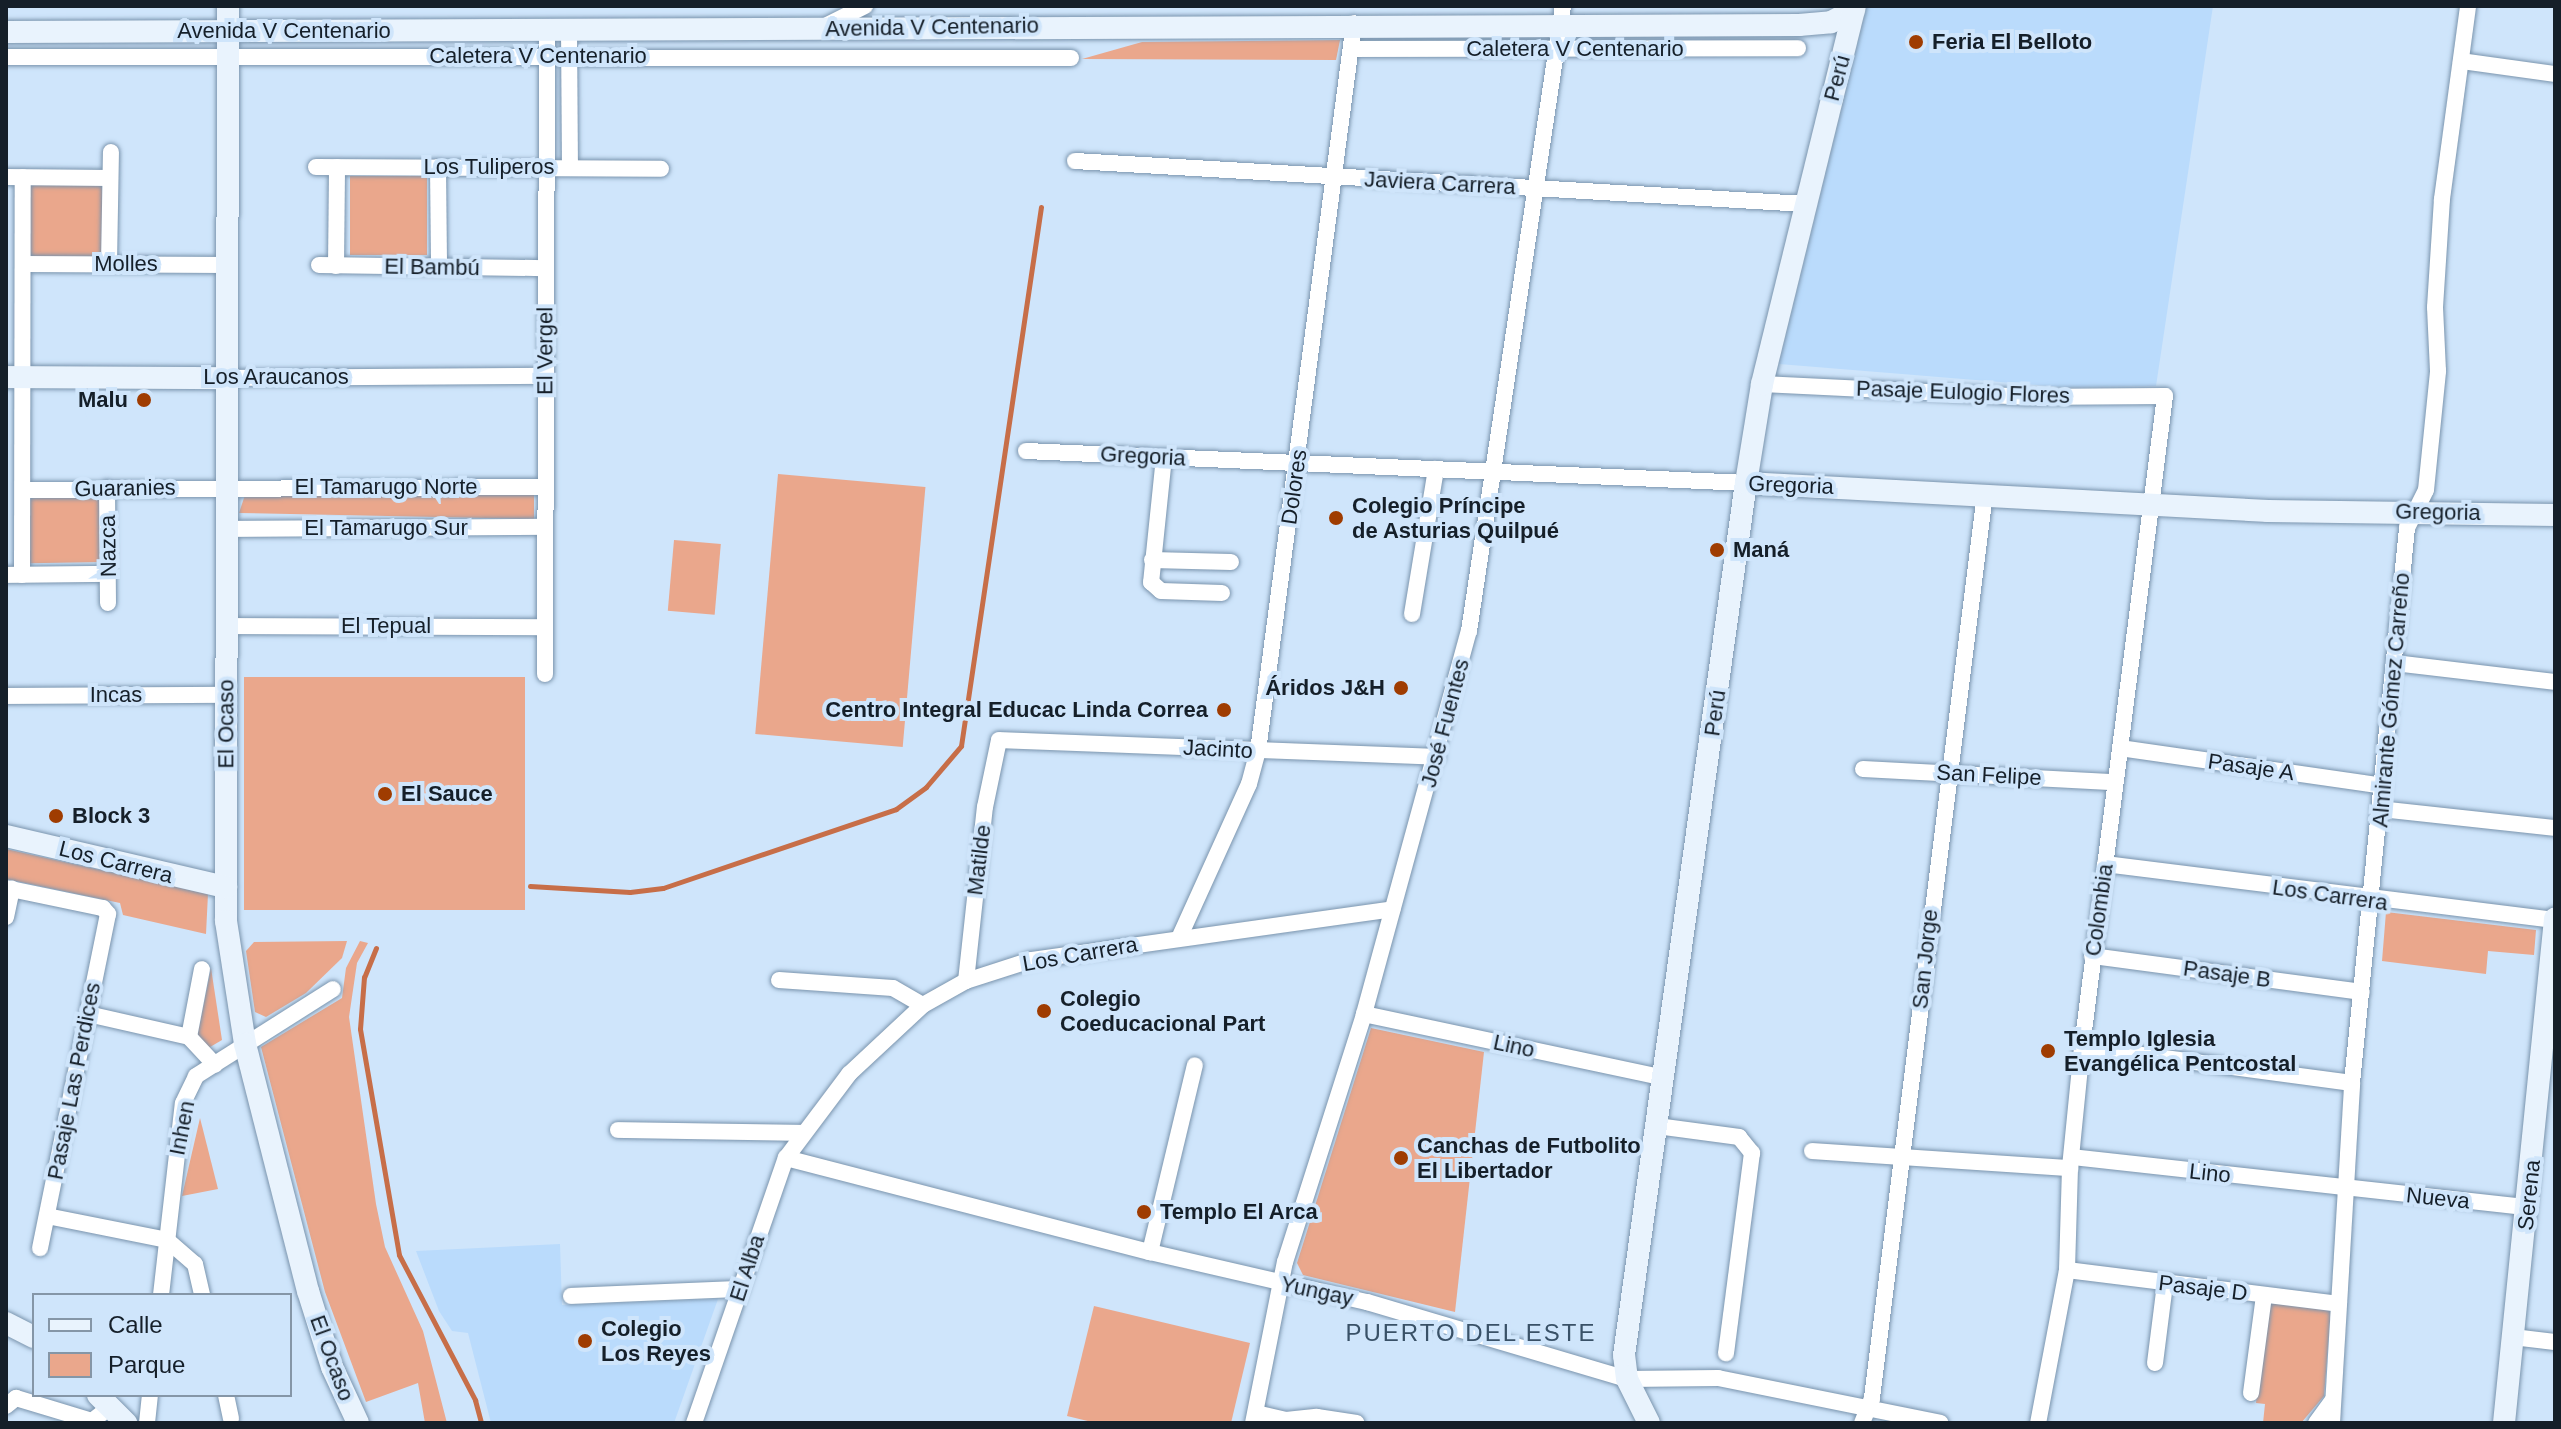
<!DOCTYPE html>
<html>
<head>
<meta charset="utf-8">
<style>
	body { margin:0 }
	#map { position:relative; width:2561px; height:1429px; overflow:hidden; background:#cfe5fb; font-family:Arial,sans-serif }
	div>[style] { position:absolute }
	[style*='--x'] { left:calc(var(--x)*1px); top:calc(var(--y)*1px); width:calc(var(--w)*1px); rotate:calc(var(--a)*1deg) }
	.built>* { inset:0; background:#badbfc }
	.green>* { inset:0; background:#eaa78c; transform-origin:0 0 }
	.stream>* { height:5px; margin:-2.5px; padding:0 2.5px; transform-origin:2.5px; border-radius:2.5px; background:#c76e48 }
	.roads { filter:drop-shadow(0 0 2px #7a94ad) drop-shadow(0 0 2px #7a94ad) }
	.street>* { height:16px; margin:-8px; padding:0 8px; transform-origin:8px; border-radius:8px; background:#fff }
	.secondary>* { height:22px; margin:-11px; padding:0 11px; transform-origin:11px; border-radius:11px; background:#e9f3fd }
	.dots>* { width:22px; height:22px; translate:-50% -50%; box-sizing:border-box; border:4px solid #cfe5fb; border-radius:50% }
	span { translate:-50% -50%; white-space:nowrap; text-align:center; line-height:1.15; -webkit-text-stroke:8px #cfe5fb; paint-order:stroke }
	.street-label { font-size:22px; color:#151f29 }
	.poi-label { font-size:22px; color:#151f29; font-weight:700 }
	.left { translate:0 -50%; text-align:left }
	.right { translate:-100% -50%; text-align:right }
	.neighbourhood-label { font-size:24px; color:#395167; letter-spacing:2px }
	.frame { position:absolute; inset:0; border:8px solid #151f29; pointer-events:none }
	.legend { position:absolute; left:32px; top:1293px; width:260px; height:104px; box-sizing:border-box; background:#cfe5fb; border:2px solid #8596a7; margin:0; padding:10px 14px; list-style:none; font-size:24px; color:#151f29 }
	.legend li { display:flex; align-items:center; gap:16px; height:40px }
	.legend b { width:40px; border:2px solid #8596a7 }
</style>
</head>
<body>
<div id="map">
	<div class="built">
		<div style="clip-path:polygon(1867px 6px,2213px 6px,2156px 386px,2062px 387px,1779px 364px)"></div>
		<div style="clip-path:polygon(560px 1244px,562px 1305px,718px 1299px,674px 1423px,491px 1423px,468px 1333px,452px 1331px,439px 1311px,416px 1251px)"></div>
	</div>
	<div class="green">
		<div style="clip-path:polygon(1340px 40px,1336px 60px,1082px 59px,1142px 42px)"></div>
		<div style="left:350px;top:176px;width:77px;height:79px"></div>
		<div style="left:102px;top:184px;width:73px;height:73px;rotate:89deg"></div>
		<div style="left:778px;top:474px;width:148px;height:261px;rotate:5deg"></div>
		<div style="clip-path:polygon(534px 494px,534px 519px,239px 513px,245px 495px)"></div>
		<div style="left:102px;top:497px;width:65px;height:73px;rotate:89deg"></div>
		<div style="left:674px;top:540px;width:47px;height:71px;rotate:5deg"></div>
		<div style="left:244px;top:677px;width:281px;height:233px"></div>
		<div style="clip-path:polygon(6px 849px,208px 894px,206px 934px,123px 915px,120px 903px,6px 879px)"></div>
		<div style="clip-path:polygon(2386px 912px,2536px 930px,2534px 955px,2488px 951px,2486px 974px,2382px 961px)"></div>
		<div style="clip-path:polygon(347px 941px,342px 958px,306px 993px,266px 1017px,255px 1012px,246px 951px,254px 942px)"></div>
		<div style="clip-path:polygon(360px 941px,368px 943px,357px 963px,349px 1017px,376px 1204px,385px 1247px,423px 1331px,447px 1423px,425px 1423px,418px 1383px,366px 1402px,325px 1292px,261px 1047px,342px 998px,346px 968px)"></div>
		<div style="clip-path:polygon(211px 968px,222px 1040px,205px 1050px,197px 1038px)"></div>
		<div style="clip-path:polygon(1371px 1028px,1484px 1052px,1455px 1312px,1303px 1275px,1297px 1263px)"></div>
		<div style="clip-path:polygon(200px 1118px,218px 1189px,182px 1196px)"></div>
		<div style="clip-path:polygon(2268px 1303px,2331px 1309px,2324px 1396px,2301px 1423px,2263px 1423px,2265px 1404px,2256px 1403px)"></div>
		<div style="clip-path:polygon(1094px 1306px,1250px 1343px,1231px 1423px,1096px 1423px,1067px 1416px)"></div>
	</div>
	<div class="stream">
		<div style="--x:530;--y:886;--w:100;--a:3.4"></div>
		<div style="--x:630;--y:892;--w:33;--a:-7"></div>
		<div style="--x:663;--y:888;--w:246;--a:-18.7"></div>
		<div style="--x:896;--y:809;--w:37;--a:-36"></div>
		<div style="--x:926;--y:787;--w:54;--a:-49.5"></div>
		<div style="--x:961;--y:746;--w:545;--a:-81.56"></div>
		<div style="--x:376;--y:948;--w:31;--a:112"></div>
		<div style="--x:364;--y:977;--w:52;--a:94.4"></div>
		<div style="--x:360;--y:1029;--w:229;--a:80.2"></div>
		<div style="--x:399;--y:1255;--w:164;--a:62.3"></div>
		<div style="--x:475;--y:1400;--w:24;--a:75"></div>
	</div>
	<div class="roads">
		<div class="street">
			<div style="--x:823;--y:27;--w:47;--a:-26.6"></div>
			<div style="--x:569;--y:29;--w:139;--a:89.6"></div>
			<div style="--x:1351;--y:49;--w:447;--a:-0.1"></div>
			<div style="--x:6;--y:57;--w:1065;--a:0.05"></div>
			<div style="--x:2461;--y:61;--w:95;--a:7.9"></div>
			<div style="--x:1075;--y:161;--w:732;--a:3.37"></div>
			<div style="--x:316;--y:167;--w:345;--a:0.3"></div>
			<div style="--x:438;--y:167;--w:100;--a:89.4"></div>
			<div style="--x:6;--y:177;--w:104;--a:0.6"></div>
			<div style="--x:23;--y:264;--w:205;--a:0.3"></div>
			<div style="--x:109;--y:264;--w:112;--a:-89"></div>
			<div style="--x:319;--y:265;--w:226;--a:0.8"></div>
			<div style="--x:336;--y:266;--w:99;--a:-89.4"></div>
			<div style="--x:228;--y:378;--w:317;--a:-0.4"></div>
			<div style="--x:1762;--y:384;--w:263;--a:2.8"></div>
			<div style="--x:2025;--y:397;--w:140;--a:-0.4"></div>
			<div style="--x:2165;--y:396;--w:656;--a:97.27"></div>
			<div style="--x:2082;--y:1047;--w:122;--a:95.7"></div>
			<div style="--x:2070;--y:1168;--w:102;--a:91.7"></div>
			<div style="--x:2067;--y:1270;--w:156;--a:100.7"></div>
			<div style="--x:1026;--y:451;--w:721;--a:2.54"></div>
			<div style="--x:1164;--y:457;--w:126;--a:95.9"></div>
			<div style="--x:1151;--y:582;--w:13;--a:42"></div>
			<div style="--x:1161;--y:591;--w:61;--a:1.9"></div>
			<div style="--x:107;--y:488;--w:115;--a:89.5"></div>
			<div style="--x:23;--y:490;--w:523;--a:-0.33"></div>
			<div style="--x:227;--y:529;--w:318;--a:-0.4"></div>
			<div style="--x:1152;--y:560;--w:79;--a:1.5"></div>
			<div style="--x:6;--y:575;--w:102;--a:-0.6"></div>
			<div style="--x:22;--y:575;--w:398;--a:-89.9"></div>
			<div style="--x:1412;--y:614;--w:147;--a:-80.6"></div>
			<div style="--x:226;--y:626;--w:319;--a:0.2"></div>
			<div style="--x:2394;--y:663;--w:162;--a:6.7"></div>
			<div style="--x:545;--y:674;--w:645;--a:-89.82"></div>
			<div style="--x:6;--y:696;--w:221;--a:-0.3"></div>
			<div style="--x:2120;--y:748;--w:266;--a:8.2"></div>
			<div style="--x:1863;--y:769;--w:252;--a:3"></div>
			<div style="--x:2380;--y:809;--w:176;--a:6.2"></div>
			<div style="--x:2105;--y:864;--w:453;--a:7.1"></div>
			<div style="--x:6;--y:888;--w:99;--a:11.7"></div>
			<div style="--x:103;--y:908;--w:8;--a:50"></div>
			<div style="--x:108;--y:914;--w:341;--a:101.5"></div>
			<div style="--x:6;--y:917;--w:29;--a:-78"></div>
			<div style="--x:1180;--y:936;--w:167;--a:-65.6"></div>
			<div style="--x:1249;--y:784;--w:34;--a:-75"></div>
			<div style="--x:1258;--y:751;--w:734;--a:-82.49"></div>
			<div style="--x:2092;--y:956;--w:272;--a:7.6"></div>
			<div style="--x:779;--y:980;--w:114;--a:4"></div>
			<div style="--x:893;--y:988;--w:34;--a:30"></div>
			<div style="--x:966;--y:981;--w:175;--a:-83.8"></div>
			<div style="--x:985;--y:807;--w:68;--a:-78.2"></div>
			<div style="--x:999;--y:740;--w:438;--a:2.2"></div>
			<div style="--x:88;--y:1014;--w:104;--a:12.8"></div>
			<div style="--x:189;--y:1037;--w:38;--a:47"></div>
			<div style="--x:1364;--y:1014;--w:307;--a:12"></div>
			<div style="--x:189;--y:1037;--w:69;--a:-79.2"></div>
			<div style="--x:2082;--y:1047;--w:272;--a:7.6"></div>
			<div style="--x:1657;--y:1126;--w:83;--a:7.6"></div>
			<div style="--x:1739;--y:1137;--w:21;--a:51"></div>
			<div style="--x:1752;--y:1153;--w:202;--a:97.4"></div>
			<div style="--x:618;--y:1130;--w:183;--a:0.9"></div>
			<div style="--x:1812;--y:1151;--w:259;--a:3.8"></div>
			<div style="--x:2072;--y:1157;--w:459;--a:6.3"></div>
			<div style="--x:786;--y:1158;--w:376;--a:14.5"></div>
			<div style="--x:1150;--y:1252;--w:223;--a:13"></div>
			<div style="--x:1367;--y:1302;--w:271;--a:16.5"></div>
			<div style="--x:1627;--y:1379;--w:91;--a:-0.6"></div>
			<div style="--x:1718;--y:1378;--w:227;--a:11.4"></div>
			<div style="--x:47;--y:1216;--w:122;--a:11.3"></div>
			<div style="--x:167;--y:1240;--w:37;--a:41"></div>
			<div style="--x:195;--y:1264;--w:32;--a:77"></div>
			<div style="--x:1150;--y:1252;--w:192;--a:-76.5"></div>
			<div style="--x:2067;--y:1270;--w:274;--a:7.1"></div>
			<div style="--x:161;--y:1295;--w:193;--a:-83.5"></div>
			<div style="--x:183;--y:1103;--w:30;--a:-64"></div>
			<div style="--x:196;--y:1076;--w:162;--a:-32.4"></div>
			<div style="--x:571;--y:1296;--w:170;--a:-2.4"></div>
			<div style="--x:2513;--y:1337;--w:42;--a:6.8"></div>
			<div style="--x:2155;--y:1363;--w:80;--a:-82.8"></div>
			<div style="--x:2251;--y:1393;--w:98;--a:-82.4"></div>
			<div style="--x:226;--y:1395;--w:24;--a:78"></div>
			<div style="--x:6;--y:1406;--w:13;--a:-39"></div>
			<div style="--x:16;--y:1398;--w:79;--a:16.8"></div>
			<div style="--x:92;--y:1421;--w:23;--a:-38"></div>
			<div style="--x:1256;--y:1413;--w:31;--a:13"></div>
			<div style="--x:1286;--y:1420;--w:31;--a:-6"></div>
			<div style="--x:1317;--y:1417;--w:40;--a:8.5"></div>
			<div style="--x:147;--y:1423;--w:28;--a:-84"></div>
			<div style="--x:694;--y:1423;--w:281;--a:-70.9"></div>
			<div style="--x:786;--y:1158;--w:105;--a:-53.1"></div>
			<div style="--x:849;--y:1074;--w:101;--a:-43"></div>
			<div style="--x:923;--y:1005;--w:49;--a:-29.2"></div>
			<div style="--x:966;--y:981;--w:68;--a:-17.9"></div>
			<div style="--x:1031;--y:960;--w:365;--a:-8"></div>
			<div style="--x:1253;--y:1423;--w:164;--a:-78.8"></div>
			<div style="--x:1285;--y:1262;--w:260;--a:-72.3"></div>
			<div style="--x:1364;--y:1014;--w:397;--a:-74.7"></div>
			<div style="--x:1469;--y:631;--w:632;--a:-81.45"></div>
			<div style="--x:1862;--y:1423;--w:27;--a:-68"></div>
			<div style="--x:1872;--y:1398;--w:912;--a:-82.88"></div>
			<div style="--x:2316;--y:1423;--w:27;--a:-54"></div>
			<div style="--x:2332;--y:1423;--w:341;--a:-86.6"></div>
			<div style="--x:2352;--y:1083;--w:558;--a:-84.34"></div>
			<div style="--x:2407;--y:528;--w:42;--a:-63.4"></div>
			<div style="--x:2426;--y:490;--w:120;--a:-84.2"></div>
			<div style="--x:2438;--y:371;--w:64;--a:-92.7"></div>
			<div style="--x:2435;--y:307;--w:108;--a:-86.3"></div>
			<div style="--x:2442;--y:199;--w:195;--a:-82.3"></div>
		</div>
		<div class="secondary">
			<div style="--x:228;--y:6;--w:915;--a:90.13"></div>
			<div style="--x:226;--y:921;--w:124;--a:81.2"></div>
			<div style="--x:245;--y:1044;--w:255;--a:75.7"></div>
			<div style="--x:308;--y:1291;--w:80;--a:72.5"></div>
			<div style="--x:332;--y:1367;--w:62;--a:65.1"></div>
			<div style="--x:6;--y:32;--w:1793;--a:-0.22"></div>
			<div style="--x:1799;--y:25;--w:32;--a:-5"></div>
			<div style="--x:1831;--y:22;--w:26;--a:-28"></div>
			<div style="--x:6;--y:377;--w:222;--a:0.3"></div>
			<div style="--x:1746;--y:483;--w:523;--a:3.07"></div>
			<div style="--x:2268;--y:511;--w:287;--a:0.8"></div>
			<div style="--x:6;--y:836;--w:226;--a:13.1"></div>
			<div style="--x:6;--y:1323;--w:31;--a:27"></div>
			<div style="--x:98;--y:1395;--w:40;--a:45"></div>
			<div style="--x:1649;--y:1423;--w:49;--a:-116.6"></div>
			<div style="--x:1627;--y:1379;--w:24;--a:-97"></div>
			<div style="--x:1624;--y:1355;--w:880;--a:-82.04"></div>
			<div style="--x:1746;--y:483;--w:100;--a:-80.8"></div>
			<div style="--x:1762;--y:384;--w:389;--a:-76.2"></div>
			<div style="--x:2504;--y:1423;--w:507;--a:-84.22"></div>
		</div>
	</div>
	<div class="dots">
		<div style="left:1916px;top:42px;background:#9f3c01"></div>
		<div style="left:144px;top:400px;background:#9f3c01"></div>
		<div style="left:1336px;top:518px;background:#9f3c01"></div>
		<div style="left:1717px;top:550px;background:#9f3c01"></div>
		<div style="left:1401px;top:688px;background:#9f3c01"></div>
		<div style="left:1224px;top:710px;background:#9f3c01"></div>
		<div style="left:385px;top:794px;background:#9f3c01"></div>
		<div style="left:56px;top:816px;background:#9f3c01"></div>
		<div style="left:1044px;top:1011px;background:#9f3c01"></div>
		<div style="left:2048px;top:1051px;background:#9f3c01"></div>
		<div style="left:1401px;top:1158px;background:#9f3c01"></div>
		<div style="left:1144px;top:1212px;background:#9f3c01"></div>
		<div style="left:585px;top:1341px;background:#9f3c01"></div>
	</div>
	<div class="street-label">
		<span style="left:932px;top:27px;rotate:-1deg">Avenida V Centenario</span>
		<span style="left:284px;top:31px">Avenida V Centenario</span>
		<span style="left:1575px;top:49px">Caletera V Centenario</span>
		<span style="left:538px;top:56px">Caletera V Centenario</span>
		<span style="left:1837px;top:78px;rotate:-75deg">Perú</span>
		<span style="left:489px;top:167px">Los Tuliperos</span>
		<span style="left:1440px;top:183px;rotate:3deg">Javiera Carrera</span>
		<span style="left:126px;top:264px">Molles</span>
		<span style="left:432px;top:267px;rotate:1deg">El Bambú</span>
		<span style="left:545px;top:351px;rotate:-90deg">El Vergel</span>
		<span style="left:276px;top:377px">Los Araucanos</span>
		<span style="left:1963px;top:392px;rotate:2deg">Pasaje Eulogio Flores</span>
		<span style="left:1143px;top:456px;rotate:3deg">Gregoria</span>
		<span style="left:1791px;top:485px;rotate:2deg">Gregoria</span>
		<span style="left:386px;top:487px">El Tamarugo Norte</span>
		<span style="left:1294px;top:487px;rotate:-82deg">Dolores</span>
		<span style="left:125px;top:488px;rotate:-1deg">Guaranies</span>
		<span style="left:2438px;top:512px;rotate:1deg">Gregoria</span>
		<span style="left:386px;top:528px">El Tamarugo Sur</span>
		<span style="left:108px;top:546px;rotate:-91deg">Nazca</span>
		<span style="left:386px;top:626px">El Tepual</span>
		<span style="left:116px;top:695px">Incas</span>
		<span style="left:2391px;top:700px;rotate:-85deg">Almirante Gómez Carreño</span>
		<span style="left:1715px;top:713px;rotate:-82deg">Perú</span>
		<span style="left:1445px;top:723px;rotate:-75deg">José Fuentes</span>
		<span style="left:226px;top:724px;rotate:-90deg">El Ocaso</span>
		<span style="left:1218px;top:749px;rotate:3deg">Jacinto</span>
		<span style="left:2251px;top:767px;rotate:8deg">Pasaje A</span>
		<span style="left:1989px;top:775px;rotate:3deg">San Felipe</span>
		<span style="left:979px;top:860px;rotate:-83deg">Matilde</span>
		<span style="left:116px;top:862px;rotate:14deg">Los Carrera</span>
		<span style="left:2330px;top:895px;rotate:8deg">Los Carrera</span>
		<span style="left:2099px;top:910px;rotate:-82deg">Colombia</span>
		<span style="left:1080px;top:954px;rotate:-10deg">Los Carrera</span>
		<span style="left:1925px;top:959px;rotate:-84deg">San Jorge</span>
		<span style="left:2227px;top:974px;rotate:8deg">Pasaje B</span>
		<span style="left:1514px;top:1046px;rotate:12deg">Lino</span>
		<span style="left:74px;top:1081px;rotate:-79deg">Pasaje Las Perdices</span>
		<span style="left:182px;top:1128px;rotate:-79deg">Inhen</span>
		<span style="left:2210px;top:1173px;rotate:6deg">Lino</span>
		<span style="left:2529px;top:1195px;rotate:-84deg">Serena</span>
		<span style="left:2438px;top:1198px;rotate:6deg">Nueva</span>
		<span style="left:747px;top:1268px;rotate:-72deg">El Alba</span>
		<span style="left:2203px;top:1288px;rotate:7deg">Pasaje D</span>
		<span style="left:1317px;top:1291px;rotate:12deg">Yungay</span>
		<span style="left:332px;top:1358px;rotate:70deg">El Ocaso</span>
	</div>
	<div class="poi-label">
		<span class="left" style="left:1932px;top:42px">Feria El Belloto</span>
		<span class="right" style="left:128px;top:400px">Malu</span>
		<span class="left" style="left:1352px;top:518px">Colegio Príncipe<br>de Asturias Quilpué</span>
		<span class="left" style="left:1733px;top:550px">Maná</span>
		<span class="right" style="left:1385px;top:688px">Áridos J&amp;H</span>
		<span class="right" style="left:1208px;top:710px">Centro Integral Educac Linda Correa</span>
		<span class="left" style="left:401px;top:794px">El Sauce</span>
		<span class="left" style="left:72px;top:816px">Block 3</span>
		<span class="left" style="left:1060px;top:1011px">Colegio<br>Coeducacional Part</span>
		<span class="left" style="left:2064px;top:1051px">Templo Iglesia<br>Evangélica Pentcostal</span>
		<span class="left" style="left:1417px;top:1158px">Canchas de Futbolito<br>El Libertador</span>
		<span class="left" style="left:1160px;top:1212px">Templo El Arca</span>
		<span class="left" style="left:601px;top:1341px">Colegio<br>Los Reyes</span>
	</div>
	<div class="neighbourhood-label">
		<span style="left:1471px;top:1333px">PUERTO DEL ESTE</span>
	</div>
	<div class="frame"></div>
	<ul class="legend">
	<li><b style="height:10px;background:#e9f3fd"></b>Calle</li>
	<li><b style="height:22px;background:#eaa78c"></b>Parque</li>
	</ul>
</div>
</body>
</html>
